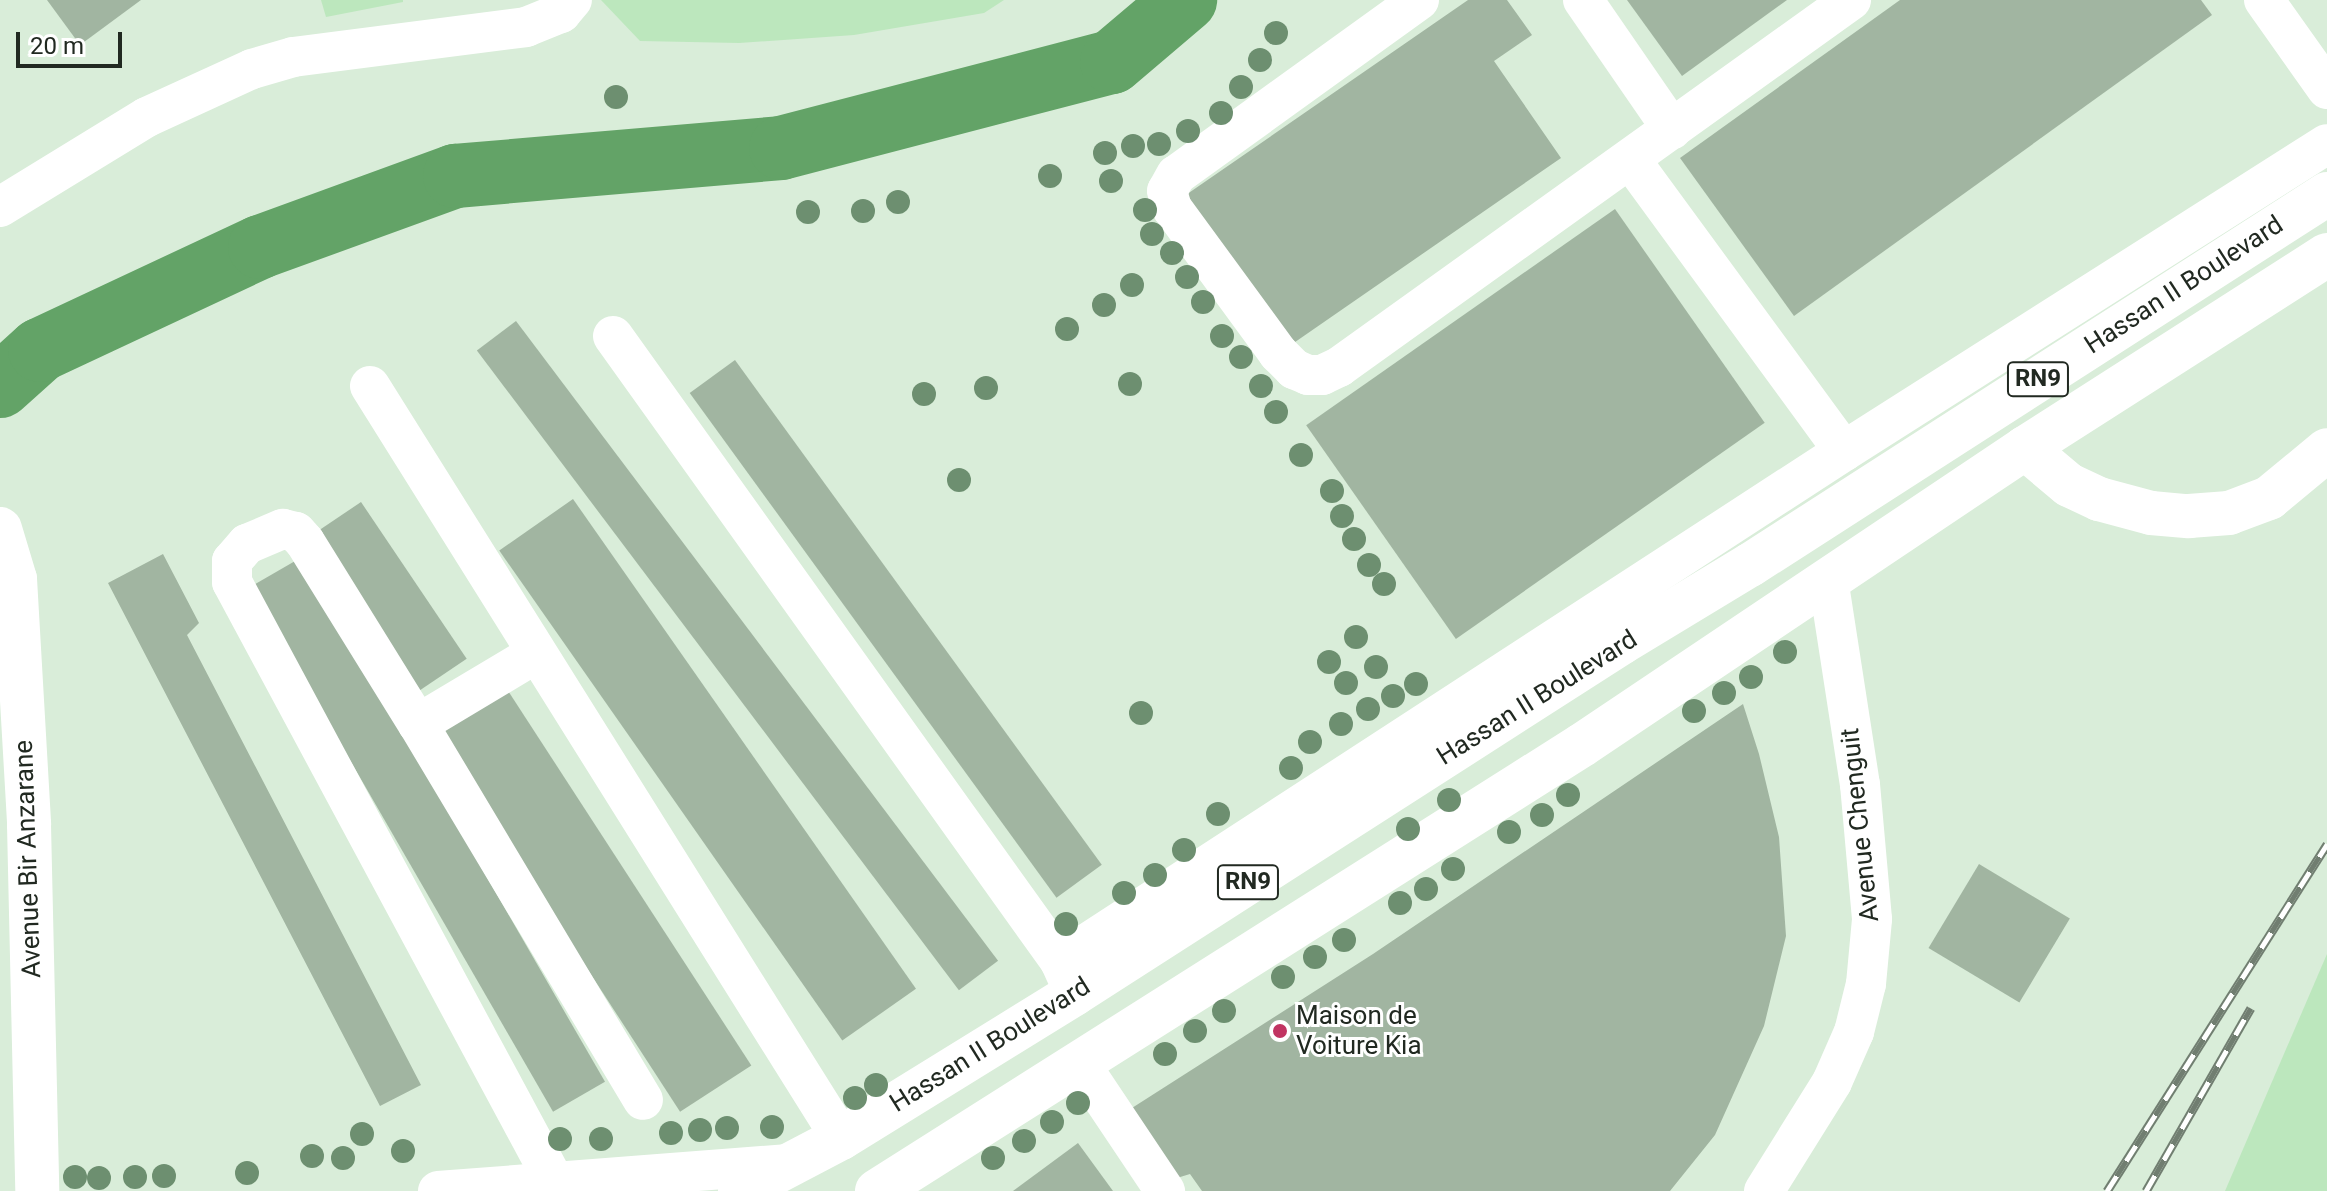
<!DOCTYPE html>
<html>
<head>
<meta charset="utf-8">
<style>
	body { margin:0 }
	#map { position:relative; width:2327px; height:1191px; overflow:hidden; background:#d9edd9; font-family:Roboto,sans-serif }
	div>[style] { position:absolute }
	[style*='--x'] { left:calc(var(--x)*1px); top:calc(var(--y)*1px); width:calc(var(--w)*1px); rotate:calc(var(--a)*1deg) }
	.green>* { inset:0; background:#bce7bd }
	.river>* { height:64px; margin:-32px; padding:0 32px; transform-origin:32px; border-radius:32px; background:#63a367 }
	.building>* { inset:0; background:#a1b5a1; transform-origin:0 0 }
	.street>* { height:40px; margin:-20px; padding:0 20px; transform-origin:20px; border-radius:20px; background:#fff }
	.secondary>* { height:44px; margin:-22px; padding:0 22px; transform-origin:22px; border-radius:22px; background:#fff }
	.primary>* { height:44px; margin:-22px; padding:0 22px; transform-origin:22px; border-radius:22px; background:#fff }
	.rail>* { height:9px; margin-top:-4.5px; transform-origin:0; background:repeating-linear-gradient(90deg,#fff 0 18px,#717e71 0 36px); box-sizing:border-box; border-block:2px solid #717e71 }
	.trees>* { width:24px; height:24px; margin:-12px; border-radius:50%; background:#6d8f70 }
	.dots>* { width:22px; height:22px; translate:-50% -50%; box-sizing:border-box; border:4px solid #fff; border-radius:50% }
	span { translate:-50% -50%; white-space:nowrap; text-align:center; line-height:1.15; -webkit-text-stroke:6px #fff; paint-order:stroke }
	.shield-label span { padding:2px 6px; background:#fff; border:2px solid; border-radius:6px; -webkit-text-stroke-width:0 }
	.shield-label { font-size:24px; color:#212921; font-weight:700 }
	.street-label { font-size:26px; color:#212921 }
	.poi-label { font-size:26px; color:#212921 }
	.left { translate:0 -50%; text-align:left }
	.scale { position:absolute; left:16px; top:32px; width:106px; height:36px; box-sizing:border-box; border:4px solid #212921; border-top:0; padding-left:10px; font-size:24px; line-height:28px; white-space:nowrap; color:#212921; -webkit-text-stroke:6px #fff; paint-order:stroke }
</style>
</head>
<body>
<div id="map">
	<div class="green">
		<div style="clip-path:polygon(321px 0,403px 0,403px 2px,326px 17px)"></div>
		<div style="clip-path:polygon(601px 0,1004px 0,984px 13px,854px 35px,739px 43px,640px 41px)"></div>
		<div style="clip-path:polygon(2327px 954px,2327px 1191px,2225px 1191px)"></div>
	</div>
	<div class="river">
		<div style="--x:0;--y:386;--w:54;--a:-42"></div>
		<div style="--x:40;--y:350;--w:243;--a:-25.1"></div>
		<div style="--x:260;--y:247;--w:208;--a:-20"></div>
		<div style="--x:455;--y:176;--w:327;--a:-4.9"></div>
		<div style="--x:781;--y:148;--w:342;--a:-14.6"></div>
		<div style="--x:1112;--y:62;--w:96;--a:-40.3"></div>
	</div>
	<div class="building">
		<div style="clip-path:polygon(47px 0,141px 0,80px 45px)"></div>
		<div style="clip-path:polygon(1468px 0,1507px 0,1532px 35px,1494px 61px,1561px 158px,1285px 349px,1180px 199px)"></div>
		<div style="clip-path:polygon(1627px 0,1787px 0,1682px 76px)"></div>
		<div style="clip-path:polygon(1900px 0,2201px 0,2212px 15px,1794px 316px,1680px 158px)"></div>
		<div style="left:1615px;top:209px;width:261px;height:377px;rotate:55deg"></div>
		<div style="left:516px;top:321px;width:801px;height:49px;rotate:53deg"></div>
		<div style="left:735px;top:360px;width:624px;height:56px;rotate:54deg"></div>
		<div style="left:573px;top:499px;width:598px;height:90px;rotate:55deg"></div>
		<div style="left:361px;top:502px;width:189px;height:64px;rotate:56deg"></div>
		<div style="clip-path:polygon(163px 554px,199px 623px,187px 635px,421px 1085px,380px 1106px,108px 583px)"></div>
		<div style="left:302px;top:557px;width:606px;height:60px;rotate:60deg"></div>
		<div style="left:503px;top:683px;width:456px;height:85px;rotate:57deg"></div>
		<div style="clip-path:polygon(1743px 704px,1759px 754px,1779px 837px,1786px 936px,1764px 1026px,1715px 1135px,1670px 1191px,1202px 1191px,1190px 1174px,1167px 1181px,1121px 1115px,1373px 954px)"></div>
		<div style="left:1979px;top:864px;width:106px;height:98px;rotate:31deg"></div>
		<div style="clip-path:polygon(1078px 1143px,1113px 1191px,1013px 1191px)"></div>
	</div>
	<div class="street">
		<div style="--x:1419;--y:0;--w:299;--a:144.2"></div>
		<div style="--x:1176;--y:175;--w:18;--a:119"></div>
		<div style="--x:1167;--y:191;--w:18;--a:74"></div>
		<div style="--x:1172;--y:208;--w:180;--a:53.8"></div>
		<div style="--x:1278;--y:353;--w:23;--a:45"></div>
		<div style="--x:1294;--y:369;--w:15;--a:23"></div>
		<div style="--x:1308;--y:375;--w:14;--a:0"></div>
		<div style="--x:1322;--y:375;--w:19;--a:-25"></div>
		<div style="--x:1339;--y:367;--w:630;--a:-35.63"></div>
		<div style="--x:1583;--y:0;--w:157;--a:55.4"></div>
		<div style="--x:2264;--y:0;--w:109;--a:54.7"></div>
		<div style="--x:1630;--y:159;--w:362;--a:53.8"></div>
		<div style="--x:0;--y:207;--w:172;--a:-31.5"></div>
		<div style="--x:147;--y:117;--w:115;--a:-24.6"></div>
		<div style="--x:252;--y:69;--w:43;--a:-16.3"></div>
		<div style="--x:293;--y:57;--w:235;--a:-7.3"></div>
		<div style="--x:526;--y:27;--w:38;--a:-22"></div>
		<div style="--x:561;--y:13;--w:17;--a:-50"></div>
		<div style="--x:613;--y:336;--w:768;--a:54.43"></div>
		<div style="--x:1060;--y:961;--w:27;--a:66"></div>
		<div style="--x:370;--y:386;--w:887;--a:57.94"></div>
		<div style="--x:418;--y:724;--w:136;--a:-30.9"></div>
		<div style="--x:1060;--y:961;--w:935;--a:-33.04"></div>
		<div style="--x:1844;--y:451;--w:572;--a:-32.44"></div>
		<div style="--x:1080;--y:1064;--w:153;--a:56.2"></div>
		<div style="--x:555;--y:1183;--w:682;--a:-118.26"></div>
		<div style="--x:232;--y:582;--w:21;--a:-90"></div>
		<div style="--x:232;--y:561;--w:23;--a:-49"></div>
		<div style="--x:247;--y:544;--w:39;--a:-23"></div>
		<div style="--x:283;--y:529;--w:13;--a:13"></div>
		<div style="--x:296;--y:532;--w:13;--a:48"></div>
		<div style="--x:305;--y:542;--w:214;--a:58.2"></div>
		<div style="--x:418;--y:724;--w:438;--a:59.1"></div>
		<div style="--x:438;--y:1191;--w:352;--a:-4.4"></div>
		<div style="--x:1764;--y:1191;--w:128;--a:-58"></div>
		<div style="--x:1832;--y:1082;--w:55;--a:-66.3"></div>
		<div style="--x:1854;--y:1032;--w:49;--a:-76"></div>
		<div style="--x:1866;--y:984;--w:65;--a:-84.7"></div>
		<div style="--x:1872;--y:919;--w:135;--a:-95.1"></div>
		<div style="--x:1860;--y:785;--w:208;--a:-98.8"></div>
	</div>
	<div class="secondary">
		<div style="--x:2025;--y:448;--w:57;--a:40.1"></div>
		<div style="--x:2069;--y:485;--w:33;--a:25"></div>
		<div style="--x:2099;--y:499;--w:54;--a:15.1"></div>
		<div style="--x:2151;--y:513;--w:38;--a:5"></div>
		<div style="--x:2189;--y:516;--w:40;--a:-4.3"></div>
		<div style="--x:2229;--y:513;--w:43;--a:-20.6"></div>
		<div style="--x:2269;--y:498;--w:75;--a:-39.6"></div>
		<div style="--x:0;--y:529;--w:52;--a:73.3"></div>
		<div style="--x:15;--y:579;--w:246;--a:86.7"></div>
		<div style="--x:29;--y:825;--w:366;--a:88.7"></div>
	</div>
	<div class="primary">
		<div style="--x:740;--y:1191;--w:114;--a:-27.7"></div>
		<div style="--x:841;--y:1138;--w:274;--a:-31.7"></div>
		<div style="--x:1074;--y:994;--w:650;--a:-32.69"></div>
		<div style="--x:1621;--y:643;--w:151;--a:-31.2"></div>
		<div style="--x:1750;--y:565;--w:686;--a:-32.74"></div>
		<div style="--x:877;--y:1191;--w:834;--a:-32.32"></div>
		<div style="--x:1582;--y:745;--w:533;--a:-33.84"></div>
		<div style="--x:2025;--y:448;--w:358;--a:-32.6"></div>
	</div>
	<div class="rail">
		<div style="--x:2107;--y:1191;--w:411;--a:-57.6"></div>
		<div style="--x:2146;--y:1191;--w:211;--a:-60.2"></div>
	</div>
	<div class="trees">
		<div style="left:1276px;top:33px"></div>
		<div style="left:1260px;top:60px"></div>
		<div style="left:1241px;top:87px"></div>
		<div style="left:616px;top:97px"></div>
		<div style="left:1221px;top:113px"></div>
		<div style="left:1188px;top:131px"></div>
		<div style="left:1159px;top:144px"></div>
		<div style="left:1133px;top:146px"></div>
		<div style="left:1105px;top:153px"></div>
		<div style="left:1050px;top:176px"></div>
		<div style="left:1111px;top:181px"></div>
		<div style="left:898px;top:202px"></div>
		<div style="left:1145px;top:210px"></div>
		<div style="left:863px;top:211px"></div>
		<div style="left:808px;top:212px"></div>
		<div style="left:1152px;top:234px"></div>
		<div style="left:1172px;top:253px"></div>
		<div style="left:1187px;top:277px"></div>
		<div style="left:1132px;top:285px"></div>
		<div style="left:1203px;top:302px"></div>
		<div style="left:1104px;top:305px"></div>
		<div style="left:1067px;top:329px"></div>
		<div style="left:1222px;top:336px"></div>
		<div style="left:1241px;top:357px"></div>
		<div style="left:1130px;top:384px"></div>
		<div style="left:1261px;top:386px"></div>
		<div style="left:986px;top:388px"></div>
		<div style="left:924px;top:394px"></div>
		<div style="left:1276px;top:412px"></div>
		<div style="left:1301px;top:455px"></div>
		<div style="left:959px;top:480px"></div>
		<div style="left:1332px;top:491px"></div>
		<div style="left:1342px;top:516px"></div>
		<div style="left:1354px;top:539px"></div>
		<div style="left:1369px;top:565px"></div>
		<div style="left:1384px;top:584px"></div>
		<div style="left:1356px;top:637px"></div>
		<div style="left:1785px;top:652px"></div>
		<div style="left:1329px;top:662px"></div>
		<div style="left:1376px;top:667px"></div>
		<div style="left:1751px;top:677px"></div>
		<div style="left:1346px;top:683px"></div>
		<div style="left:1416px;top:684px"></div>
		<div style="left:1724px;top:693px"></div>
		<div style="left:1393px;top:696px"></div>
		<div style="left:1368px;top:709px"></div>
		<div style="left:1694px;top:711px"></div>
		<div style="left:1141px;top:713px"></div>
		<div style="left:1341px;top:724px"></div>
		<div style="left:1310px;top:742px"></div>
		<div style="left:1291px;top:768px"></div>
		<div style="left:1568px;top:795px"></div>
		<div style="left:1449px;top:800px"></div>
		<div style="left:1218px;top:814px"></div>
		<div style="left:1542px;top:815px"></div>
		<div style="left:1408px;top:829px"></div>
		<div style="left:1509px;top:832px"></div>
		<div style="left:1184px;top:850px"></div>
		<div style="left:1453px;top:869px"></div>
		<div style="left:1155px;top:875px"></div>
		<div style="left:1426px;top:889px"></div>
		<div style="left:1124px;top:893px"></div>
		<div style="left:1400px;top:903px"></div>
		<div style="left:1066px;top:924px"></div>
		<div style="left:1344px;top:940px"></div>
		<div style="left:1315px;top:957px"></div>
		<div style="left:1283px;top:977px"></div>
		<div style="left:1224px;top:1011px"></div>
		<div style="left:1195px;top:1031px"></div>
		<div style="left:1165px;top:1054px"></div>
		<div style="left:876px;top:1085px"></div>
		<div style="left:855px;top:1098px"></div>
		<div style="left:1078px;top:1103px"></div>
		<div style="left:1052px;top:1122px"></div>
		<div style="left:772px;top:1127px"></div>
		<div style="left:727px;top:1128px"></div>
		<div style="left:700px;top:1130px"></div>
		<div style="left:671px;top:1133px"></div>
		<div style="left:362px;top:1134px"></div>
		<div style="left:560px;top:1139px"></div>
		<div style="left:601px;top:1139px"></div>
		<div style="left:1024px;top:1141px"></div>
		<div style="left:403px;top:1151px"></div>
		<div style="left:312px;top:1156px"></div>
		<div style="left:343px;top:1158px"></div>
		<div style="left:993px;top:1158px"></div>
		<div style="left:247px;top:1173px"></div>
		<div style="left:164px;top:1176px"></div>
		<div style="left:75px;top:1177px"></div>
		<div style="left:135px;top:1177px"></div>
		<div style="left:99px;top:1178px"></div>
	</div>
	<div class="dots">
		<div style="left:1280px;top:1031px;background:#c13462"></div>
	</div>
	<div class="shield-label">
		<span style="left:2038px;top:379px">RN9</span>
		<span style="left:1248px;top:882px">RN9</span>
	</div>
	<div class="street-label">
		<span style="left:2184px;top:285px;rotate:-33deg">Hassan II Boulevard</span>
		<span style="left:1537px;top:698px;rotate:-32deg">Hassan II Boulevard</span>
		<span style="left:1860px;top:825px;rotate:-96deg">Avenue Chenguit</span>
		<span style="left:28px;top:859px;rotate:-92deg">Avenue Bir Anzarane</span>
		<span style="left:990px;top:1045px;rotate:-32deg">Hassan II Boulevard</span>
	</div>
	<div class="poi-label">
		<span class="left" style="left:1296px;top:1031px">Maison de<br>Voiture Kia</span>
	</div>
	<div class="scale">20 m</div>
</div>
</body>
</html>
